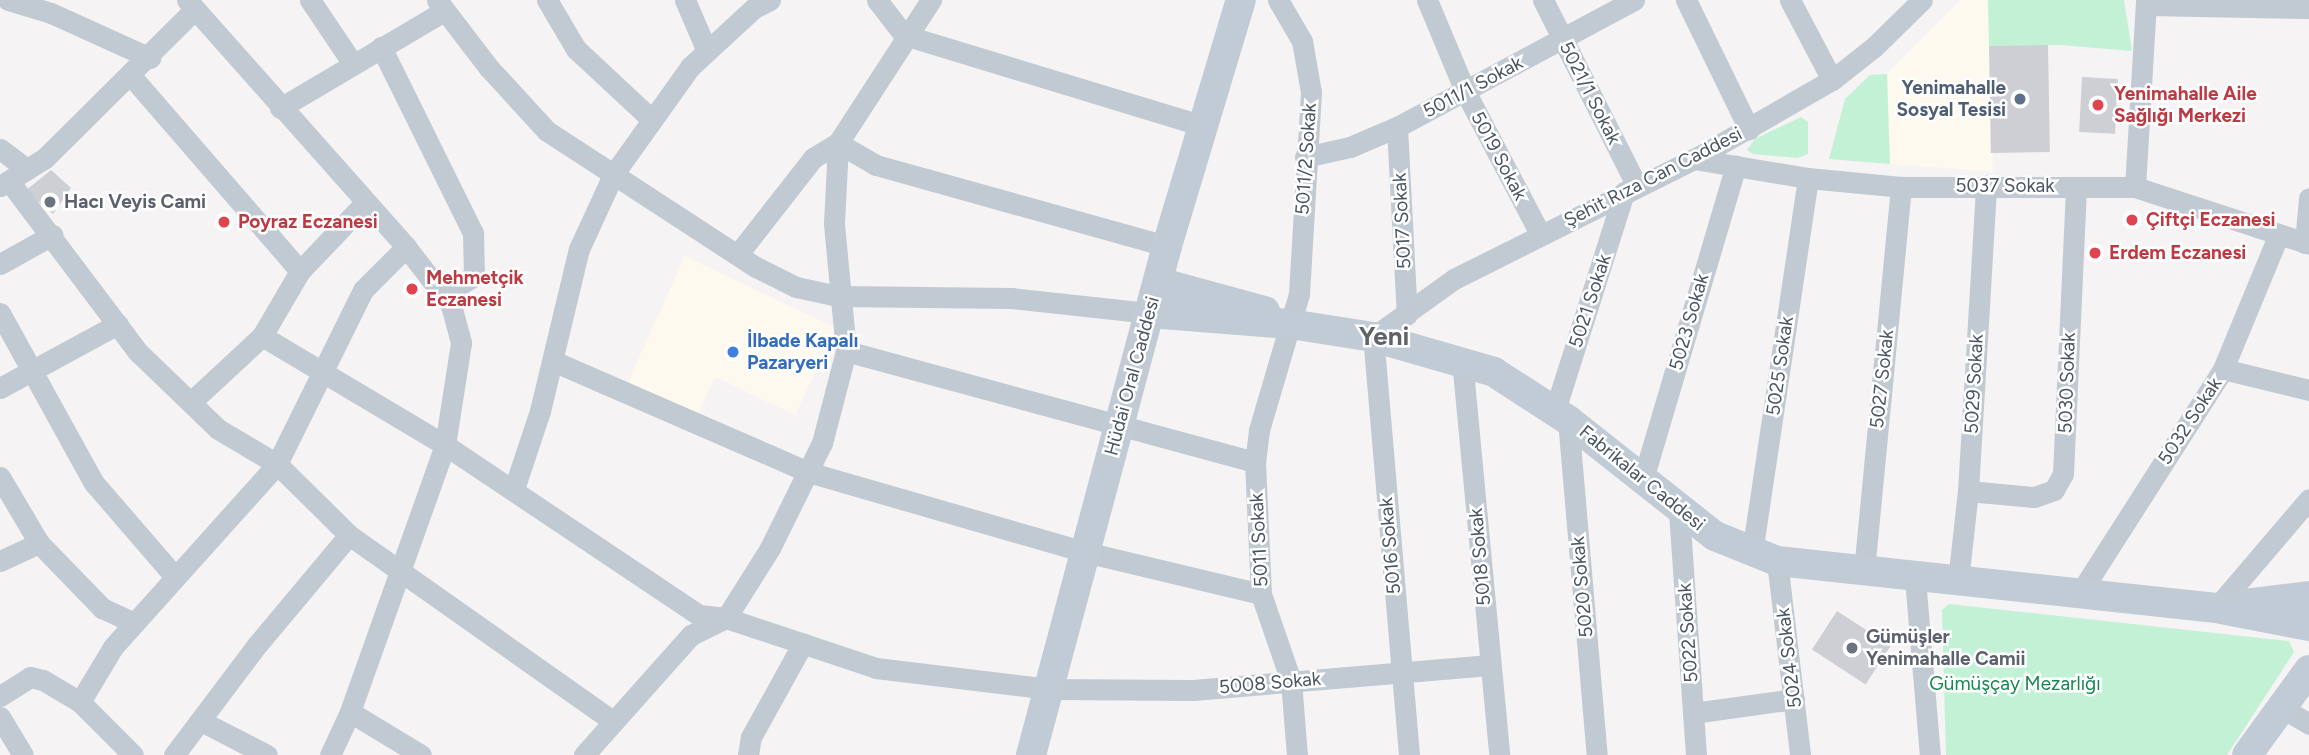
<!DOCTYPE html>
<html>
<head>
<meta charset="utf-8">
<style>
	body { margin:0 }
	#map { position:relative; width:2309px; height:755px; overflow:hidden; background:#f5f3f3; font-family:Figtree,sans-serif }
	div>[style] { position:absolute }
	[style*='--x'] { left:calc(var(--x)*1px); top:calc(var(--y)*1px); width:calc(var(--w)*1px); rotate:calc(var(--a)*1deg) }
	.commercial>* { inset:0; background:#fdf9ef }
	.green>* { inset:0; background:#c3f1d5 }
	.building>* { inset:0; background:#cdcfd5; transform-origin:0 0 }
	.street>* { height:21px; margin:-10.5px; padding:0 10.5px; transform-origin:10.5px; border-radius:10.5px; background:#c1cad2 }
	.secondary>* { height:30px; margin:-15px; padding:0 15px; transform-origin:15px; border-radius:15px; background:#c1cbd6 }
	.dots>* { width:19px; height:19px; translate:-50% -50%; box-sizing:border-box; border:4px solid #fff; border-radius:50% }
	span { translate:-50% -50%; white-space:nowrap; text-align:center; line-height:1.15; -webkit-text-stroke:5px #fff; paint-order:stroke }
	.street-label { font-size:19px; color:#4a5661 }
	.service-label { font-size:19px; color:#4e5e75; font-weight:700 }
	.right { translate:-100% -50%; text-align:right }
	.health-label { font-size:19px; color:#be3a42; font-weight:700 }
	.left { translate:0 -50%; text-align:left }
	.worship-label { font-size:19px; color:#5b616d; font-weight:700 }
	.shop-label { font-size:19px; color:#366cbe; font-weight:700 }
	.park-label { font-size:19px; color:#17864f }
	.district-label { font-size:26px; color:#5f6368; font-weight:700 }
</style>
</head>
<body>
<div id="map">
	<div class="commercial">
		<div style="clip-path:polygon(1961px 0,1988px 0,1993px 172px,1890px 164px,1887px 74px)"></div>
		<div style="clip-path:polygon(685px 256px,836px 328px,795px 415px,715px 377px,698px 414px,628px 382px)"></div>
	</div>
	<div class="green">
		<div style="clip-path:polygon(1988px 0,2124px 0,2132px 51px,2061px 45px,1989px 46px)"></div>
		<div style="clip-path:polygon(1887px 74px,1890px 164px,1829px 159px,1845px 99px,1870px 75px)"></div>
		<div style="clip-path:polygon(1801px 117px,1808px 122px,1808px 154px,1797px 158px,1753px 154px,1747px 150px,1755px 139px)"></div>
		<div style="clip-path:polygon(1949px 604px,2289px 641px,2294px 652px,2227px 755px,1946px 755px,1942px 610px)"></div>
	</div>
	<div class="building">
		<div style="left:2048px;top:45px;width:107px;height:59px;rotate:89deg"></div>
		<div style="left:2082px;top:77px;width:36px;height:55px;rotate:3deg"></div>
		<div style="clip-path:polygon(51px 170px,71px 188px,53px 214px,25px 191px)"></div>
		<div style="left:1837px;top:611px;width:64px;height:46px;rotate:33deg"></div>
	</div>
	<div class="street">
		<div style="--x:8;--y:0;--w:45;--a:16.8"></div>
		<div style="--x:51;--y:13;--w:109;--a:24.4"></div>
		<div style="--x:187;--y:0;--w:330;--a:48.4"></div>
		<div style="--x:406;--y:247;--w:73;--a:52.2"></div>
		<div style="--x:451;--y:305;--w:39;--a:75"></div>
		<div style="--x:461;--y:343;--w:103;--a:98.9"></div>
		<div style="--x:445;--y:445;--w:283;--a:109.6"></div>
		<div style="--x:350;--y:712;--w:47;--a:114.9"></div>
		<div style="--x:310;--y:0;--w:77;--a:56.1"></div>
		<div style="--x:437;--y:0;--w:86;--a:52.6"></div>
		<div style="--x:489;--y:68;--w:86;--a:47.4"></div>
		<div style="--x:547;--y:131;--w:249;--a:33.1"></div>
		<div style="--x:756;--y:267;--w:45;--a:26.6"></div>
		<div style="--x:796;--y:287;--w:43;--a:12.1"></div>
		<div style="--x:838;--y:296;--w:173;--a:0.7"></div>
		<div style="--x:1011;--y:298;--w:140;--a:6.2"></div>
		<div style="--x:547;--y:0;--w:57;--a:59.4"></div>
		<div style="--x:576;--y:49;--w:101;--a:43"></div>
		<div style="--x:685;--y:0;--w:53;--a:66.8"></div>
		<div style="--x:877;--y:0;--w:44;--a:52.4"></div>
		<div style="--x:904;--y:35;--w:310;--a:16.9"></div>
		<div style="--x:1278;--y:0;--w:48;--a:59.7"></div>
		<div style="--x:1302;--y:41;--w:52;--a:80"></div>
		<div style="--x:1311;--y:92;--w:202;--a:93.4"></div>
		<div style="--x:1299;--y:294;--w:142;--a:106.4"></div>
		<div style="--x:1259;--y:430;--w:32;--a:97"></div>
		<div style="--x:1255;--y:462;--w:132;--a:87.4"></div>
		<div style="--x:1261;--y:594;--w:92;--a:71"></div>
		<div style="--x:1291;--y:681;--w:74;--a:85.4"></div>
		<div style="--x:1427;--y:0;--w:99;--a:67.3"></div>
		<div style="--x:1465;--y:91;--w:161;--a:62.3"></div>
		<div style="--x:1543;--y:0;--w:208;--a:63.2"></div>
		<div style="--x:1686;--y:0;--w:144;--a:64"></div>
		<div style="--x:1790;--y:0;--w:90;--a:62.3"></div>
		<div style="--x:2147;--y:5;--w:162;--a:1.1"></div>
		<div style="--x:381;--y:47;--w:208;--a:63.7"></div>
		<div style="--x:473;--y:233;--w:43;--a:88.7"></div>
		<div style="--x:474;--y:276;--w:36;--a:148"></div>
		<div style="--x:132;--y:77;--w:257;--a:49.1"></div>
		<div style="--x:280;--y:108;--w:191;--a:-30.6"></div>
		<div style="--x:1397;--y:127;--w:188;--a:87"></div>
		<div style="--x:0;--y:149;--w:34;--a:37"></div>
		<div style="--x:1305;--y:157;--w:46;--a:-12.5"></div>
		<div style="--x:1350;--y:147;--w:51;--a:-23.1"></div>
		<div style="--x:1397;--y:127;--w:269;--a:-28.2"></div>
		<div style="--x:1694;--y:159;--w:116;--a:9.5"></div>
		<div style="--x:1808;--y:178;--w:93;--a:5.5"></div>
		<div style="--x:1901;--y:187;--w:234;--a:0"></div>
		<div style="--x:2135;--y:187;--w:183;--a:18.1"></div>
		<div style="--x:9;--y:181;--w:214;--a:53"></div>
		<div style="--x:138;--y:352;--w:111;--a:43.9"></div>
		<div style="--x:218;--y:429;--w:69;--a:30.7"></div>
		<div style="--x:277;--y:464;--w:101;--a:44.6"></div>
		<div style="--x:349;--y:535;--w:321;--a:35.2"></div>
		<div style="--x:0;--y:186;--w:53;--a:-31.9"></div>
		<div style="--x:45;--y:158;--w:210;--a:-44.8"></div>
		<div style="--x:2135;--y:187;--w:187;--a:-86.6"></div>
		<div style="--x:2305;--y:243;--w:45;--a:-84.9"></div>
		<div style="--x:738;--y:254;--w:122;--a:-52"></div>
		<div style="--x:813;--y:158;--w:29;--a:-31"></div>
		<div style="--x:838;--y:143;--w:44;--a:30.1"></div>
		<div style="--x:876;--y:165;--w:302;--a:15.6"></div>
		<div style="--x:0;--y:264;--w:60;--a:-29.1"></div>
		<div style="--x:0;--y:313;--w:194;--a:61.1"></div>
		<div style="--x:94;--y:483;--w:124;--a:49.2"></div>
		<div style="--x:262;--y:336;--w:213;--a:30.8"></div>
		<div style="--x:445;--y:445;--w:306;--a:33.8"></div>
		<div style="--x:699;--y:615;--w:27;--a:6"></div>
		<div style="--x:726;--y:618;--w:158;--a:18.4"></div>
		<div style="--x:876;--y:668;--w:175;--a:6.9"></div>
		<div style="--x:1050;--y:689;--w:143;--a:0.4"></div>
		<div style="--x:1193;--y:690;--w:298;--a:-4.8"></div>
		<div style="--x:846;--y:351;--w:424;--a:15.2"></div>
		<div style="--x:1462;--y:360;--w:397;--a:84.6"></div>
		<div style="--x:553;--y:361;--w:278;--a:23.5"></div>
		<div style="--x:808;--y:472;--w:288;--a:16.1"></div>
		<div style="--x:1085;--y:552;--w:181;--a:13.4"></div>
		<div style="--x:2223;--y:369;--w:89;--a:13.7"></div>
		<div style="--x:0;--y:388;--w:134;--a:-28.5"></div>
		<div style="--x:191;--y:402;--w:97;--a:-42.9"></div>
		<div style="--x:262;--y:336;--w:75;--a:-59.7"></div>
		<div style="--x:300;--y:271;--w:95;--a:-46.3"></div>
		<div style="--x:1555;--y:410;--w:229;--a:-72.4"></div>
		<div style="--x:1568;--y:420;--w:336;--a:85.1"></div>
		<div style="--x:0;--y:477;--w:77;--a:59.4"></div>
		<div style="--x:39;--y:543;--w:91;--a:45.9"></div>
		<div style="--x:102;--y:608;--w:35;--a:25"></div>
		<div style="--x:1643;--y:479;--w:327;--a:-73.5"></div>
		<div style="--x:514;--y:489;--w:82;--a:-71.6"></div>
		<div style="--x:540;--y:411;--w:167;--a:-76.5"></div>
		<div style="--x:579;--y:249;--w:81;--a:-65.3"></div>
		<div style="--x:613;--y:175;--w:133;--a:-54.5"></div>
		<div style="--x:690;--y:67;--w:87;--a:-42.7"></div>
		<div style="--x:754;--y:8;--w:18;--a:-27"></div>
		<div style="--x:1968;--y:491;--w:66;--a:5.2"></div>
		<div style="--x:2034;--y:497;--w:21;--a:-19"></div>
		<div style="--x:2054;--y:490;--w:18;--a:-61"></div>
		<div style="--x:2063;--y:474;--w:287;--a:-87.4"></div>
		<div style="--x:1679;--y:512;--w:244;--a:86"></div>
		<div style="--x:1752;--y:553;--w:379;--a:-81.5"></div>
		<div style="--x:0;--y:561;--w:43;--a:-24.8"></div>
		<div style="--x:1777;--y:561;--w:195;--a:83.2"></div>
		<div style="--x:1864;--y:571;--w:386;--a:-84.5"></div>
		<div style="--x:1915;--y:578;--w:178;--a:85.2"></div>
		<div style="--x:1958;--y:581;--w:91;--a:-83.7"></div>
		<div style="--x:1968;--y:491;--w:306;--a:-86.6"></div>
		<div style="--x:2080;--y:593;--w:266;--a:-57.4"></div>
		<div style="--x:2223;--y:369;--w:144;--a:-67.5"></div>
		<div style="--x:2216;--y:608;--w:143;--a:-49.5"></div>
		<div style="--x:0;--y:696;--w:36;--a:-32"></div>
		<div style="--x:30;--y:677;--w:13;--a:13"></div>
		<div style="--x:43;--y:680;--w:43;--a:30.7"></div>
		<div style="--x:80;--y:702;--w:75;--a:45"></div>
		<div style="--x:80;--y:702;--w:64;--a:-59"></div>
		<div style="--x:113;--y:647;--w:246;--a:-48.1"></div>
		<div style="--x:277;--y:464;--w:194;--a:-63.7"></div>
		<div style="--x:363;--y:290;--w:61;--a:-45"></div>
		<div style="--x:2280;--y:707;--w:34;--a:30"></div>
		<div style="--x:350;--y:712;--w:83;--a:31.2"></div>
		<div style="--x:1693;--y:713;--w:102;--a:-7.9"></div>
		<div style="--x:0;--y:717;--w:44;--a:58.8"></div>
		<div style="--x:201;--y:721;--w:74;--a:27.3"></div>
		<div style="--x:174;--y:755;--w:138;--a:-53"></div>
		<div style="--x:257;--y:645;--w:143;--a:-50.1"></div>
		<div style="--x:584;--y:755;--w:161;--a:-48.3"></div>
		<div style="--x:691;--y:635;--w:39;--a:-26"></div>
		<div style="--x:726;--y:618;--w:83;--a:-57.8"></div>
		<div style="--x:770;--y:548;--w:117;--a:-63.7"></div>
		<div style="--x:822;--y:443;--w:95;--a:-75.4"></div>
		<div style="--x:846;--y:351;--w:129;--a:-95.4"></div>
		<div style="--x:834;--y:223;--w:80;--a:-87.1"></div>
		<div style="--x:838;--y:143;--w:171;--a:-57"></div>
		<div style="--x:748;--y:755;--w:18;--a:-81"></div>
		<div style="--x:751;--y:737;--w:107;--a:-61"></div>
		<div style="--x:1409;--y:755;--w:420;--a:-94.9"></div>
		<div style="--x:1373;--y:337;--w:100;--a:-35.6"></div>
		<div style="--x:1454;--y:279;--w:268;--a:-26.6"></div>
		<div style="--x:1694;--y:159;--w:159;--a:-29.8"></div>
		<div style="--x:1832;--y:80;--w:53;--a:-38.2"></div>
		<div style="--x:1874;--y:47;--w:67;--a:-44.4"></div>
	</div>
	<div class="secondary">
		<div style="--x:1158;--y:282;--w:111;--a:15.2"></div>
		<div style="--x:1150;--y:313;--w:140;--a:4.5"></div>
		<div style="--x:1290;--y:324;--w:84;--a:8.9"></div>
		<div style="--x:1373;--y:337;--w:126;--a:16.1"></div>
		<div style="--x:1494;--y:372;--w:88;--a:33"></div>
		<div style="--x:1568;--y:420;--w:187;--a:38.3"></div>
		<div style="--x:1715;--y:536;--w:67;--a:22"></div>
		<div style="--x:1777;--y:561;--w:442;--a:6.1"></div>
		<div style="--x:2216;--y:608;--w:95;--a:11"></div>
		<div style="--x:2245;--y:604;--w:64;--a:-7.1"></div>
		<div style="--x:1031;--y:755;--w:527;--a:-75.04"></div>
		<div style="--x:1167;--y:246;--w:257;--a:-73.3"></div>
		<div style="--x:2247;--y:755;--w:105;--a:-53.9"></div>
	</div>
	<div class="dots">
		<div style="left:2020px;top:99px;background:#5c6f8a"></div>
		<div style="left:2098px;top:105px;background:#e0444e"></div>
		<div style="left:50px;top:202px;background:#6b7280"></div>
		<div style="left:2132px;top:220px;background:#e0444e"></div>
		<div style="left:224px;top:222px;background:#e0444e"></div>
		<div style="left:2095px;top:253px;background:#e0444e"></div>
		<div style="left:412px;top:289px;background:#e0444e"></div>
		<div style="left:733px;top:352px;background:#3f7fe0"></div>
		<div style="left:1852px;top:648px;background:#6b7280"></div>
	</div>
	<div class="street-label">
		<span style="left:1473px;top:87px;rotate:-28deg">5011/1 Sokak</span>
		<span style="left:1590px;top:93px;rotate:63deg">5021/1 Sokak</span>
		<span style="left:1499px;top:156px;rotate:62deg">5019 Sokak</span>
		<span style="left:1306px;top:159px;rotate:-86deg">5011/2 Sokak</span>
		<span style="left:1653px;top:177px;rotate:-27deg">Şehit Rıza Can Caddesi</span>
		<span style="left:2005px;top:186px">5037 Sokak</span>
		<span style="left:1402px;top:221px;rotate:-93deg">5017 Sokak</span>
		<span style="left:1590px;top:301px;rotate:-72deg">5021 Sokak</span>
		<span style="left:1689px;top:322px;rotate:-74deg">5023 Sokak</span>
		<span style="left:1780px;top:366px;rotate:-82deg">5025 Sokak</span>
		<span style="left:1132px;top:376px;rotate:-75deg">Hüdai Oral Caddesi</span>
		<span style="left:1882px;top:379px;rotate:-84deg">5027 Sokak</span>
		<span style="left:2067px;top:383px;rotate:-88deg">5030 Sokak</span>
		<span style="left:1974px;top:384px;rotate:-87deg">5029 Sokak</span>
		<span style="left:2190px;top:421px;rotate:-57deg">5032 Sokak</span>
		<span style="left:1642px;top:478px;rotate:39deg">Fabrikalar Caddesi</span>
		<span style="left:1259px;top:540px;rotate:-93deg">5011 Sokak</span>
		<span style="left:1390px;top:546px;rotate:-95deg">5016 Sokak</span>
		<span style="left:1480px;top:557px;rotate:-95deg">5018 Sokak</span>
		<span style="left:1582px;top:587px;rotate:-95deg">5020 Sokak</span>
		<span style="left:1688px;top:633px;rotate:-94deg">5022 Sokak</span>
		<span style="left:1789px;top:658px;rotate:-97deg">5024 Sokak</span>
		<span style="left:1270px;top:683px;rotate:-5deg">5008 Sokak</span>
	</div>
	<div class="service-label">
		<span class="right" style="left:2006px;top:99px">Yenimahalle<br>Sosyal Tesisi</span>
	</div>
	<div class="health-label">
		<span class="left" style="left:2114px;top:105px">Yenimahalle Aile<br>Sağlığı Merkezi</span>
		<span class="left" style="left:2146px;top:220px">Çiftçi Eczanesi</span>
		<span class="left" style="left:238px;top:222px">Poyraz Eczanesi</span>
		<span class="left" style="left:2109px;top:253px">Erdem Eczanesi</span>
		<span class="left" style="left:426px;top:289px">Mehmetçik<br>Eczanesi</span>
	</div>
	<div class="worship-label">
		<span class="left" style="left:64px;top:202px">Hacı Veyis Cami</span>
		<span class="left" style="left:1866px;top:648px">Gümüşler<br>Yenimahalle Camii</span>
	</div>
	<div class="shop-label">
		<span class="left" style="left:747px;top:352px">İlbade Kapalı<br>Pazaryeri</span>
	</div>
	<div class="park-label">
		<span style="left:2015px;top:684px">Gümüşçay Mezarlığı</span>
	</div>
	<div class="district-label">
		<span style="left:1384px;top:337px">Yeni</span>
	</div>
</div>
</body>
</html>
